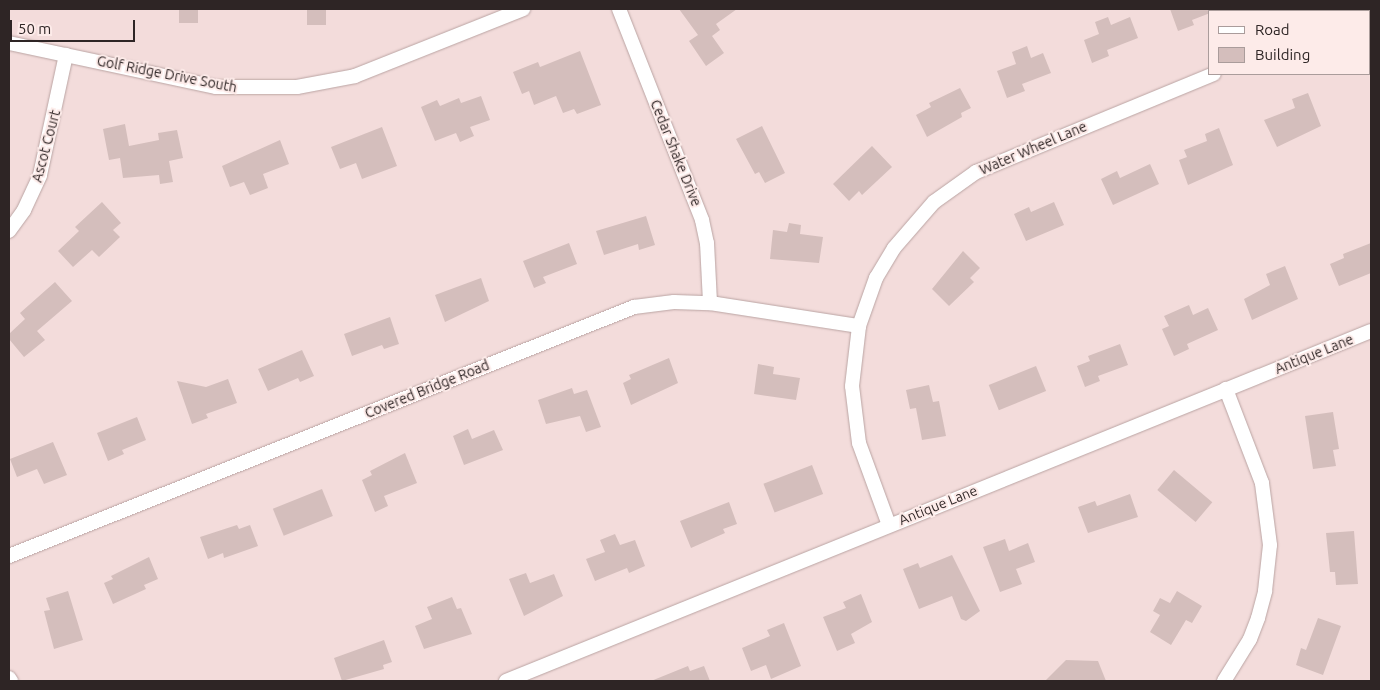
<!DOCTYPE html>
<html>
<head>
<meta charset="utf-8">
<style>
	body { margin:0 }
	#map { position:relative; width:1380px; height:690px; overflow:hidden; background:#f3dcdb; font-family:Ubuntu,sans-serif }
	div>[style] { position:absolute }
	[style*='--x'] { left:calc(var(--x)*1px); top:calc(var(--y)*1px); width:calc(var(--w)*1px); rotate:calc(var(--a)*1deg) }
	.building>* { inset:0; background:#d4bebc; transform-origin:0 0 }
	.roads { filter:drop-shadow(0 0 1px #baa4a3) drop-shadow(0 0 1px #baa4a3) }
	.minor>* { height:14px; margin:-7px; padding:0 7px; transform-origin:7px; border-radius:7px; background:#fff }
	span { translate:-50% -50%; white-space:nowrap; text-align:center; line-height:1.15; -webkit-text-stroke:4px #fdebe9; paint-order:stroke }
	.street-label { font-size:14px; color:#2e2525 }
	.frame { position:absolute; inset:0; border:10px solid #2e2525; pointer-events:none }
	.legend { position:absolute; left:1208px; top:10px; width:162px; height:65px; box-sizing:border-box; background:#fdebe9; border:1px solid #aa9c9b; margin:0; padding:6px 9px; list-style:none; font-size:15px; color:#2e2525 }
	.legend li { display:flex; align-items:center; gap:10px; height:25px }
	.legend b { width:25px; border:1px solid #aa9c9b }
	.scale { position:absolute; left:10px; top:20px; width:125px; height:22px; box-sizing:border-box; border:2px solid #2e2525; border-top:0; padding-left:6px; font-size:15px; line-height:18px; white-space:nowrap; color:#2e2525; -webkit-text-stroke:4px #fdebe9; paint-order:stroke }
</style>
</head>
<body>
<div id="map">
	<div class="building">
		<div style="left:179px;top:9px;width:19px;height:14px"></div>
		<div style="left:307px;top:9px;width:19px;height:16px"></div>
		<div style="clip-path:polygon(679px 9px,737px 9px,716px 24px,720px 30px,712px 36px,724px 53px,706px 66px,689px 41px,698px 35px)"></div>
		<div style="clip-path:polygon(1170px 9px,1218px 9px,1218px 10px,1192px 20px,1194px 25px,1178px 31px)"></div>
		<div style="clip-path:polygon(1108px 17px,1111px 25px,1130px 17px,1138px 38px,1107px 50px,1109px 56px,1092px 63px,1084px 40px,1099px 34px,1095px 22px)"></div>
		<div style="clip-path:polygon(1027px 46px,1031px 58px,1043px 53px,1051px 73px,1022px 84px,1025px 91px,1007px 98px,997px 71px,1016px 64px,1012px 52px)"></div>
		<div style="clip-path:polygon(580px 51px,601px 105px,577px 114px,574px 109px,563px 113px,556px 96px,534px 105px,529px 91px,522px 94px,513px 72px,538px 62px,540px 67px)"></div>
		<div style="clip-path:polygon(960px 88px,971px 108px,961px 113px,962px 117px,927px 137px,916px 115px,931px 107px,929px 103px)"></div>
		<div style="clip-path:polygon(1308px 93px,1321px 126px,1277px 147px,1264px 120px,1295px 108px,1292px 99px)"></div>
		<div style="clip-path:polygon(481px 96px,490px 120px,470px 127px,474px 136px,460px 142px,456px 133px,435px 141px,421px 107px,437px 100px,440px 106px,459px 98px,461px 103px)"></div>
		<div style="clip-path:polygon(125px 124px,129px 146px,159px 140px,158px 133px,177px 130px,183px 158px,169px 161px,173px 182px,160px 184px,159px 175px,123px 178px,120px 158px,109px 160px,103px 129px)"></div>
		<div style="clip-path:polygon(762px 126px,785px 173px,765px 183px,759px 172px,755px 174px,736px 139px)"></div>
		<div style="clip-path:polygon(382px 127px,397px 166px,362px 179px,356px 163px,340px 169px,331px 147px)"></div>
		<div style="clip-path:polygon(1219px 128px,1233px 165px,1188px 185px,1179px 160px,1187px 157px,1184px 150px,1207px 141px,1205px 134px)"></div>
		<div style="clip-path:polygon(280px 140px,289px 164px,263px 174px,268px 188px,250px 195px,244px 182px,230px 187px,222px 166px)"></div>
		<div style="clip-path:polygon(872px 146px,892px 167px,862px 195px,859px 191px,849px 201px,833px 184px)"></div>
		<div style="clip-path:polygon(1150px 164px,1159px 184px,1113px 205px,1101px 179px,1117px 171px,1120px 178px)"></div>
		<div style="clip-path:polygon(102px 202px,121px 223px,113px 230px,120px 237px,99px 257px,92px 250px,73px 267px,58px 251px,79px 231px,75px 227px)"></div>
		<div style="clip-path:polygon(1054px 202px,1064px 225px,1026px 241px,1014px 214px,1029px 207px,1031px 212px)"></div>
		<div style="clip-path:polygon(646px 216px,655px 245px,639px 250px,638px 244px,604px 255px,596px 231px)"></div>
		<div style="clip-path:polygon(789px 223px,801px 225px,800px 234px,823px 237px,819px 263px,770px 259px,773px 230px,787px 232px)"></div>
		<div style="clip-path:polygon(569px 243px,577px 264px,543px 277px,546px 283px,534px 288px,523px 261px)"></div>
		<div style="clip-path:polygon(1371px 243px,1371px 273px,1339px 286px,1330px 264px,1344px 258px,1343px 254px)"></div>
		<div style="clip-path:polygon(963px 251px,980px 268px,970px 278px,974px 282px,949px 306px,932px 289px)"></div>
		<div style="clip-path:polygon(1285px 266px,1298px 299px,1252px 320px,1244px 299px,1270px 285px,1266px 274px)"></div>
		<div style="clip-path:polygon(481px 278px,489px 301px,445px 322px,435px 295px)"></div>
		<div style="clip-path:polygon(55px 282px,72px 301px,37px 331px,45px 340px,24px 357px,9px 339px,9px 334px,25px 319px,20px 313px)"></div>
		<div style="clip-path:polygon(1189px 305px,1193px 315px,1208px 308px,1218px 330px,1187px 344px,1189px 349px,1174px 356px,1162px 329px,1169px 326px,1164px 316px)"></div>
		<div style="clip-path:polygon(390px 317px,399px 344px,384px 349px,382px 345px,352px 356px,344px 334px)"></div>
		<div style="clip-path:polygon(1120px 344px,1128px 365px,1098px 376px,1100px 381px,1085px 387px,1077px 366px,1090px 361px,1088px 356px)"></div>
		<div style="clip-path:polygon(302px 350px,314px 376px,300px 382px,298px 378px,268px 391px,258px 369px)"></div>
		<div style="clip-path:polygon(669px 358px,678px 383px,631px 405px,623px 383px,631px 379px,629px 375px)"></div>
		<div style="clip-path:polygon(758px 364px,774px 367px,773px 374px,800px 378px,796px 400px,754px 394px)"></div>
		<div style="left:1036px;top:366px;width:27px;height:51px;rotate:68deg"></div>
		<div style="clip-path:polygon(228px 379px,237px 403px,206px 414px,208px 418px,192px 424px,177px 381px,206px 387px)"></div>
		<div style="clip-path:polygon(929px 385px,933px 402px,939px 401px,946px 436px,922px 440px,916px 408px,910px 409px,906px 390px)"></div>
		<div style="clip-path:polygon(572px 388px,574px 394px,587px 390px,601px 427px,586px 432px,580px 416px,546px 424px,538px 400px)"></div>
		<div style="clip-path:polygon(1333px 412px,1339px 449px,1333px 450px,1336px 466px,1313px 469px,1305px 416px)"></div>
		<div style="clip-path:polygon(137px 417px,146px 440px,122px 450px,124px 454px,108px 461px,97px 433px)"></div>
		<div style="clip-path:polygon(468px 429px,472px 439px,494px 430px,503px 450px,464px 465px,453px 436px)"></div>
		<div style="clip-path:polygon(53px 442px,67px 475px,44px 484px,37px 469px,17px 477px,10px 459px)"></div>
		<div style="clip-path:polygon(405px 453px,417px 483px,384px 496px,388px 506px,375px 512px,362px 480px,372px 475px,370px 471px)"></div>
		<div style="left:812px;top:465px;width:31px;height:52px;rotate:69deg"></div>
		<div style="left:1174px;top:470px;width:50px;height:26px;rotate:40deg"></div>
		<div style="left:322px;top:489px;width:29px;height:53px;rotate:68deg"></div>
		<div style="clip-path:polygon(1130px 494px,1138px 517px,1088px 533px,1078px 507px,1095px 501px,1097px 506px)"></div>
		<div style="clip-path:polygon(729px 502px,737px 524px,723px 529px,725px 533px,691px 548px,680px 521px)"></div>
		<div style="clip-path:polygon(237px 525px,239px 529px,250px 525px,258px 546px,224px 558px,223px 553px,208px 559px,200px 537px)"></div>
		<div style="clip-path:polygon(1354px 531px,1358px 584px,1336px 585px,1335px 572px,1330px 572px,1326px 533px)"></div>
		<div style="clip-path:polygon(615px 534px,620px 545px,635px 540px,645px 566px,629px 573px,627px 568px,595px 581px,586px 559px,605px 552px,600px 540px)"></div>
		<div style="clip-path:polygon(1005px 539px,1009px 551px,1028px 543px,1035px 562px,1016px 569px,1022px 584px,1000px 592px,983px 547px)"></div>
		<div style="clip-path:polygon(952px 555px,980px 611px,966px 621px,961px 619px,952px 596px,919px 609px,903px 569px,918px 563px,920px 568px)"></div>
		<div style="clip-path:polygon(149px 557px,158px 579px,144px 585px,146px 589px,113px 604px,104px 583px,113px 579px,111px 576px)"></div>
		<div style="clip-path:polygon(526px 573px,530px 583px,554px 574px,563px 596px,524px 616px,509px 579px)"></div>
		<div style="clip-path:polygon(68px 591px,83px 640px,54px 649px,44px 611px,50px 610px,46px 598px)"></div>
		<div style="clip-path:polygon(1177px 591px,1202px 606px,1192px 623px,1186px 620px,1171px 645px,1150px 632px,1160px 615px,1153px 611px,1160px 598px,1170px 603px)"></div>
		<div style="clip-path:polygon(861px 594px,872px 622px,851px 634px,855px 643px,837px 651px,823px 617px,846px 608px,843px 602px)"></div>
		<div style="clip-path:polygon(452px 597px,457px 609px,461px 608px,472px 634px,424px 649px,415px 626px,432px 619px,427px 607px)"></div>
		<div style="clip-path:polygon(1318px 618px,1341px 626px,1323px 675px,1296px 665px,1301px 648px,1306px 650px)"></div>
		<div style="clip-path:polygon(784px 623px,801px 666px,771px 679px,766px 665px,751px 671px,742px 648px,770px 636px,767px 630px)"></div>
		<div style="clip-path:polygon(384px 640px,392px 662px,383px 665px,384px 669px,342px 681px,334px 658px)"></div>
		<div style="clip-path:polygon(1066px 660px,1098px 661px,1106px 681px,1045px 681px)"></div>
		<div style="clip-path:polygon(688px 666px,690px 671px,704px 666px,710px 681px,651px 681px)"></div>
	</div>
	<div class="roads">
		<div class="minor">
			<div style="--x:619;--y:9;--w:227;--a:68.5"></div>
			<div style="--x:702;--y:220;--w:24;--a:78"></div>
			<div style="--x:707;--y:243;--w:60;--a:87.1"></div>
			<div style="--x:1369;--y:12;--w:2;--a:-27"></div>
			<div style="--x:9;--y:43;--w:212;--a:12"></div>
			<div style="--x:216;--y:87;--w:81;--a:0"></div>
			<div style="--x:297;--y:87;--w:59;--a:-10.7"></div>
			<div style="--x:355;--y:76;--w:181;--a:-21.7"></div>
			<div style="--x:9;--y:231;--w:26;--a:-54"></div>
			<div style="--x:24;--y:210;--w:38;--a:-65"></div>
			<div style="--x:40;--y:175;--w:123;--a:-77.8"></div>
			<div style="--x:889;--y:525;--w:87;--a:-110.1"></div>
			<div style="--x:859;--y:443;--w:57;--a:-97"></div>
			<div style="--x:852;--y:386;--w:60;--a:-83.3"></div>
			<div style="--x:859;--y:326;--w:51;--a:-70.5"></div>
			<div style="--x:876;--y:278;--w:35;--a:-59"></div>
			<div style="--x:894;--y:248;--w:61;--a:-49"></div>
			<div style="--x:934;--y:202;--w:52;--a:-35.5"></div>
			<div style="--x:976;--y:172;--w:257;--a:-22.4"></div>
			<div style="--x:9;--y:556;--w:673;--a:-21.72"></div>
			<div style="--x:634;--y:307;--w:40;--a:-7.1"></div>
			<div style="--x:674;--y:302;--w:36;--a:2"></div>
			<div style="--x:710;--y:303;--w:151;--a:8.8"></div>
			<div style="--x:9;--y:678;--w:4;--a:56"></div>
			<div style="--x:506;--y:681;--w:933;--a:-22.03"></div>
			<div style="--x:1224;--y:681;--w:49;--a:-58.2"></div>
			<div style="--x:1250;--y:639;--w:22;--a:-69"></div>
			<div style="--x:1258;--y:618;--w:28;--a:-75"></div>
			<div style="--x:1265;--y:591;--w:46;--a:-83.8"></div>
			<div style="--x:1270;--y:545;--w:63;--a:-97.4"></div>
			<div style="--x:1262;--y:483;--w:101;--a:-111"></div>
		</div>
	</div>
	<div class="street-label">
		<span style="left:167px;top:74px;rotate:11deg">Golf Ridge Drive South</span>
		<span style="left:46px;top:146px;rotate:-75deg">Ascot Court</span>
		<span style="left:1033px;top:148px;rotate:-23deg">Water Wheel Lane</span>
		<span style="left:676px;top:153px;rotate:68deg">Cedar Shake Drive</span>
		<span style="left:1314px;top:354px;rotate:-22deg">Antique Lane</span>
		<span style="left:427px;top:389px;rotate:-22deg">Covered Bridge Road</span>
		<span style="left:938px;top:505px;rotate:-22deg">Antique Lane</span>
	</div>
	<div class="frame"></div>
	<ul class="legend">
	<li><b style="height:6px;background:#fff"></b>Road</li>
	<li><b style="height:14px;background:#d4bebc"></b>Building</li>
	</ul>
	<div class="scale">50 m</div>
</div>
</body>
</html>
